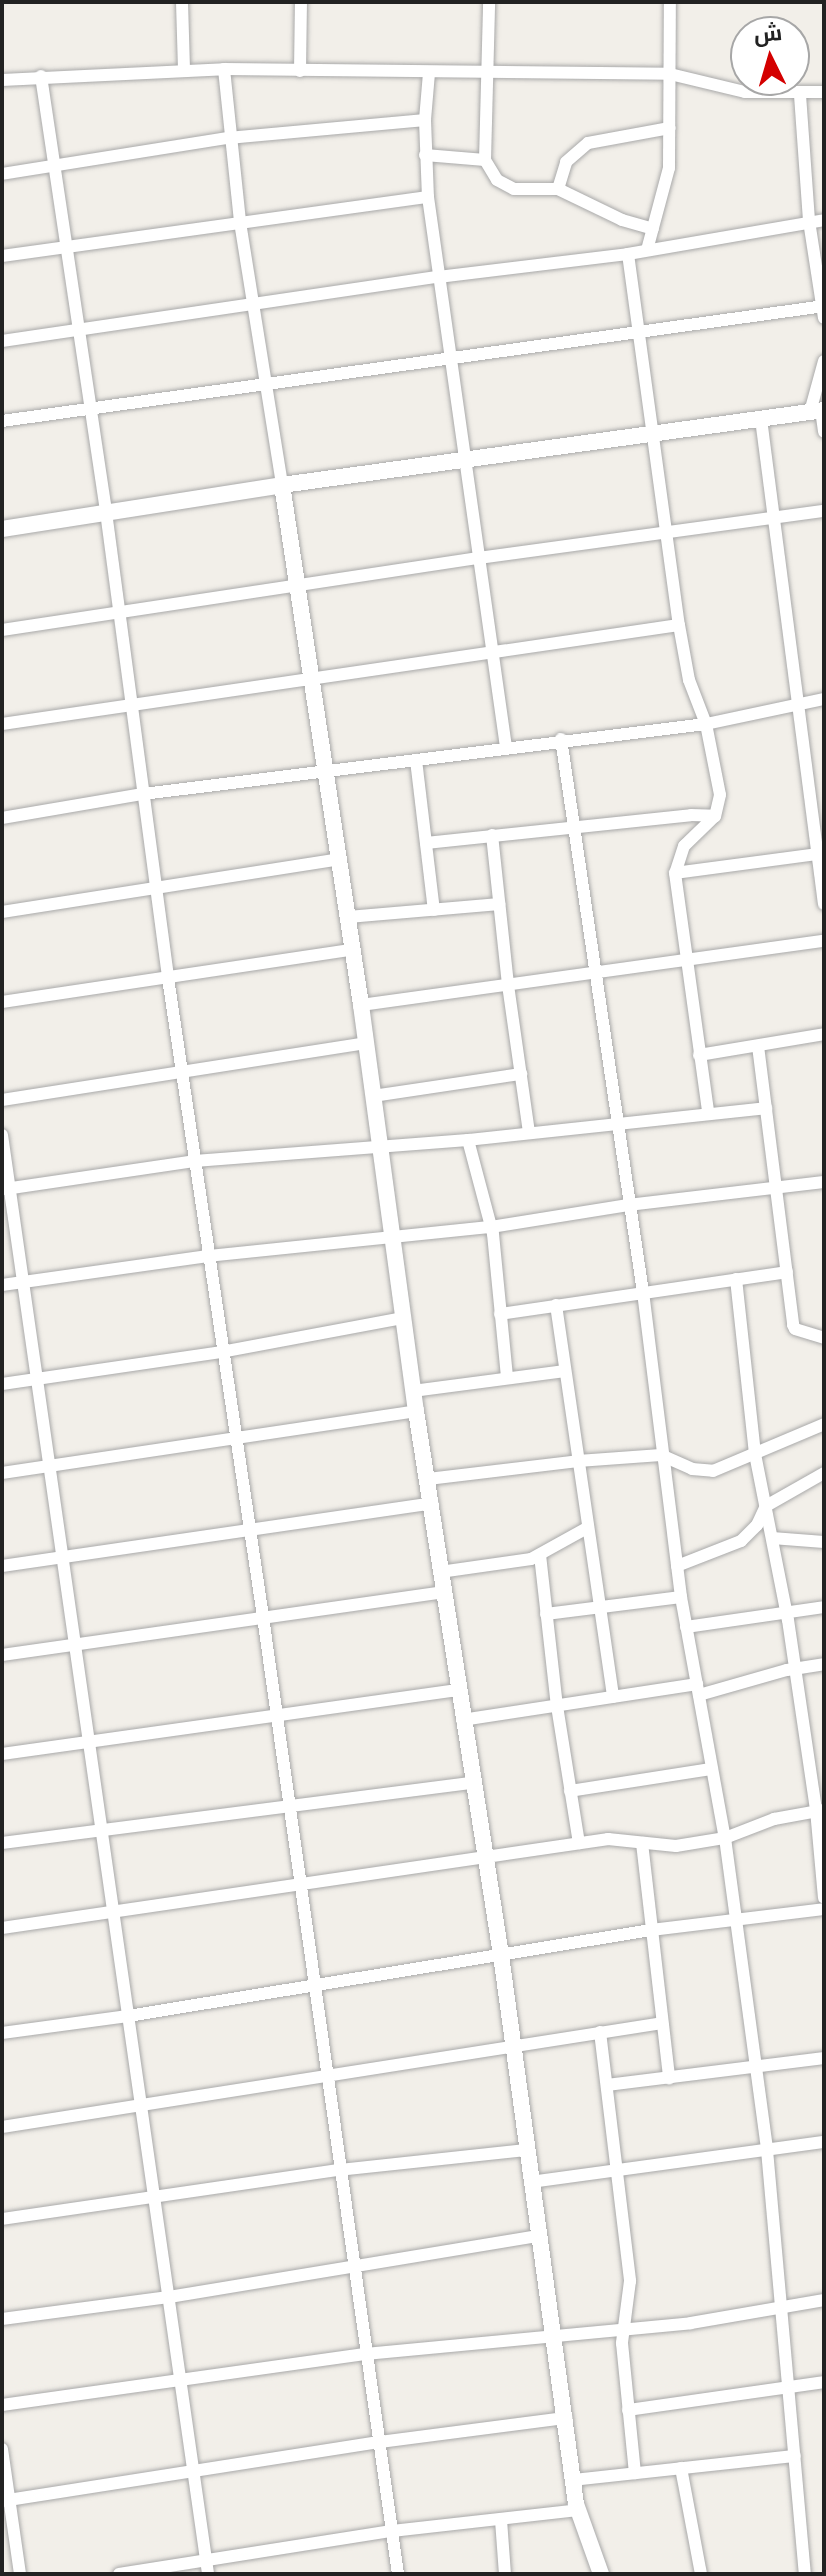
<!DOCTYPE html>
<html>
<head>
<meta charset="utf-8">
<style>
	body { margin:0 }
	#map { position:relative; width:826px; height:2576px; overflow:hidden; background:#f2efe9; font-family:"Varela Round",Cairo,sans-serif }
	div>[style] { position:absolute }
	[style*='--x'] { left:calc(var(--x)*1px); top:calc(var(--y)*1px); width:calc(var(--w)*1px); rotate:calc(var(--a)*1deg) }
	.roads { filter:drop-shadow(0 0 2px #a9a9a9) drop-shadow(0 0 2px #a9a9a9) }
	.minor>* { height:12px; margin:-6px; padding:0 6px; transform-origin:6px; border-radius:6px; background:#fff }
	.tertiary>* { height:16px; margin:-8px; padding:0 8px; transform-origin:8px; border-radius:8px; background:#fff }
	span { translate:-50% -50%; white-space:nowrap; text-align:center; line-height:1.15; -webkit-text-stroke:6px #fff; paint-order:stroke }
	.frame { position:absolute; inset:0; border:4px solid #222; pointer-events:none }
	.north { position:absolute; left:730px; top:16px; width:80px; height:80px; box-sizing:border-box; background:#fff; border:2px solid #a7a7a7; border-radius:50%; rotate:355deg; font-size:22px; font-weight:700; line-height:32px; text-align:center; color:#222 }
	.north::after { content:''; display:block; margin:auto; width:28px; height:36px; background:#d40000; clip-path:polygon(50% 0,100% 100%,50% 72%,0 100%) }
</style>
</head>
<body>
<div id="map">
	<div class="roads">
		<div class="minor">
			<div style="--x:182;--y:2;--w:68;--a:88.3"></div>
			<div style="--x:224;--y:69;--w:154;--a:84"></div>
			<div style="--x:240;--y:222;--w:266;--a:80.9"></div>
			<div style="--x:300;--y:71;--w:69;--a:-89.2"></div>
			<div style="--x:429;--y:73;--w:47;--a:94.9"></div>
			<div style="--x:425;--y:120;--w:77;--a:87.8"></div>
			<div style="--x:428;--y:197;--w:556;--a:81.93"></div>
			<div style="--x:41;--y:76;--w:441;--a:81.5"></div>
			<div style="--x:106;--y:512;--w:470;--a:82.4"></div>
			<div style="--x:168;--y:978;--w:646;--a:81.54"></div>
			<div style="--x:263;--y:1617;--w:966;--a:81.97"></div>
			<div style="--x:2;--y:80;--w:222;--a:-2.8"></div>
			<div style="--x:224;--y:69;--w:446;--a:0.6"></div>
			<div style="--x:670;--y:74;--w:77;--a:13.5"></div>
			<div style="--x:745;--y:92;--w:79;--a:0"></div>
			<div style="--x:800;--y:95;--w:126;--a:85.9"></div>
			<div style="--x:809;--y:221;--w:98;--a:81.2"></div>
			<div style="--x:425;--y:155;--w:60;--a:4.8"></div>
			<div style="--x:485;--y:160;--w:23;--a:59"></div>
			<div style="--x:497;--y:180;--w:19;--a:28"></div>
			<div style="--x:514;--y:189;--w:44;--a:0"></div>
			<div style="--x:558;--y:189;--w:71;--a:25.8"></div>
			<div style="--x:622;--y:220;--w:32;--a:16"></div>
			<div style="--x:485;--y:160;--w:158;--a:-88.5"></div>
			<div style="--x:2;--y:174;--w:229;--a:-9.1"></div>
			<div style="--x:228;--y:138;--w:198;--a:-5.2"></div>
			<div style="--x:558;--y:189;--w:28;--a:-73"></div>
			<div style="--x:566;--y:162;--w:29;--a:-41"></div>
			<div style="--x:588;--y:143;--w:83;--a:-10.4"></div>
			<div style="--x:647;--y:250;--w:85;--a:-75"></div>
			<div style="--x:669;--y:168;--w:166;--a:-89.7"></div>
			<div style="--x:628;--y:254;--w:374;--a:82.2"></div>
			<div style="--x:679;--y:625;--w:56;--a:79.7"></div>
			<div style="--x:689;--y:680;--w:47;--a:68.9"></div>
			<div style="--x:706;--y:724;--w:72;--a:78.8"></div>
			<div style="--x:720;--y:795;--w:22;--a:103"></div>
			<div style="--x:715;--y:816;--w:43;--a:135.9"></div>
			<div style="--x:684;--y:846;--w:28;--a:108"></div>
			<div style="--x:675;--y:873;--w:241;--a:82.1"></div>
			<div style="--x:2;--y:256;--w:430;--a:-7.9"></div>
			<div style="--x:2;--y:341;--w:441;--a:-8.4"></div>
			<div style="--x:438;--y:277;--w:191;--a:-6.9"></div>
			<div style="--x:628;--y:254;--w:199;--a:-9.8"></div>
			<div style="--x:821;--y:410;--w:22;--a:82"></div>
			<div style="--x:810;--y:412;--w:53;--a:-74.6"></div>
			<div style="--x:761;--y:419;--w:489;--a:82.6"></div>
			<div style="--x:2;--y:421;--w:830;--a:-7.96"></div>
			<div style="--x:2;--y:630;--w:482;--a:-8.6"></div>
			<div style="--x:479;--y:558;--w:348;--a:-7.8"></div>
			<div style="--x:2;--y:724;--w:684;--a:-8.32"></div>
			<div style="--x:561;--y:739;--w:559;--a:81.57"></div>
			<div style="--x:643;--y:1292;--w:307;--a:82.9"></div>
			<div style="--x:681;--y:1597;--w:245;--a:79.7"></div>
			<div style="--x:725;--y:1838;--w:315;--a:82.3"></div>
			<div style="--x:767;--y:2150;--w:426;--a:84.9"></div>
			<div style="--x:416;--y:760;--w:151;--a:83.2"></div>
			<div style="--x:2;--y:818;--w:143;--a:-9.7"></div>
			<div style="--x:143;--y:794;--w:567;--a:-7.09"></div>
			<div style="--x:706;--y:724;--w:121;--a:-12"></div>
			<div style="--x:492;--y:835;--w:151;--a:83.9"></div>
			<div style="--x:508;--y:985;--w:149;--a:81.9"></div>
			<div style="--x:426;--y:843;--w:266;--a:-6"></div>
			<div style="--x:691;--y:815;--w:24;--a:2"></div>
			<div style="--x:675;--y:873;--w:150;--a:-7.6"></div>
			<div style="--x:2;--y:912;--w:341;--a:-8.9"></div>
			<div style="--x:348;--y:917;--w:152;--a:-4.9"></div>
			<div style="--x:2;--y:1002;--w:354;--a:-8.5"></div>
			<div style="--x:361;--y:1005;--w:467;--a:-7.9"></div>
			<div style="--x:758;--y:1046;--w:281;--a:82.8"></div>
			<div style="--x:793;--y:1325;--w:4;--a:63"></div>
			<div style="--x:795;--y:1329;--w:30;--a:17"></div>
			<div style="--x:699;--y:1055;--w:127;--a:-9.5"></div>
			<div style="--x:373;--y:1096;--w:150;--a:-8.5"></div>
			<div style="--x:2;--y:1100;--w:368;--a:-8.9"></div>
			<div style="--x:2;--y:1135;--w:1454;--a:81.85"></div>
			<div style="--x:468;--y:1140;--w:97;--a:75.1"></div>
			<div style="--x:493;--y:1234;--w:144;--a:84.4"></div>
			<div style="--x:5;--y:1189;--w:191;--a:-8.4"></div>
			<div style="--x:194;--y:1161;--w:275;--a:-4.4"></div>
			<div style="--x:468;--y:1140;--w:300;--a:-6.1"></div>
			<div style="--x:736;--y:1279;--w:176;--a:83.8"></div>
			<div style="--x:755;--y:1454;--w:169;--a:78.8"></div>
			<div style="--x:788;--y:1620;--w:192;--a:81.6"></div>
			<div style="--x:816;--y:1810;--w:88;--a:84.8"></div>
			<div style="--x:2;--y:1285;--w:208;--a:-8"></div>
			<div style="--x:208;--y:1256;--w:284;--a:-5.9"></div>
			<div style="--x:491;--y:1227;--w:139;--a:-9.1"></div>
			<div style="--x:628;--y:1205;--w:197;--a:-6.7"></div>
			<div style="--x:556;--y:1305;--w:396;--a:81.7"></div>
			<div style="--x:500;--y:1314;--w:290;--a:-8.3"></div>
			<div style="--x:2;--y:1384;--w:221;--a:-8.3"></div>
			<div style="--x:221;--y:1352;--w:185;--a:-10.6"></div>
			<div style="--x:413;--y:1391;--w:153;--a:-7.5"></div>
			<div style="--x:2;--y:1473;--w:419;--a:-8.5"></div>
			<div style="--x:428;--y:1479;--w:151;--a:-6.8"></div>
			<div style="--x:578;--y:1461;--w:83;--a:-4.1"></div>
			<div style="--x:661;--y:1455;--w:34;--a:24"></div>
			<div style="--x:692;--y:1469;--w:21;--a:5"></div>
			<div style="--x:713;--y:1471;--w:121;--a:-22.9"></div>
			<div style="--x:772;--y:1538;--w:52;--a:4.4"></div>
			<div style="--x:540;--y:1555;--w:152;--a:83.6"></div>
			<div style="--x:557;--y:1706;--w:139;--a:80.9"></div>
			<div style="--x:2;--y:1566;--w:435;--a:-8.3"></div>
			<div style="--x:677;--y:1566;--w:69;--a:-21.3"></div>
			<div style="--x:741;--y:1541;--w:23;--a:-45"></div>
			<div style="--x:757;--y:1525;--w:21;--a:-65"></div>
			<div style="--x:766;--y:1506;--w:67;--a:-29.6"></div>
			<div style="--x:440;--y:1572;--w:92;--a:-8.1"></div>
			<div style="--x:531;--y:1559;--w:64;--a:-29"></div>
			<div style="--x:546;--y:1614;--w:136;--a:-7.2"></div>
			<div style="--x:686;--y:1627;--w:139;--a:-8.2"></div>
			<div style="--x:2;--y:1655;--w:445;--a:-8.1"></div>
			<div style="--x:699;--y:1695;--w:91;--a:-15.9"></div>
			<div style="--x:787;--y:1670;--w:37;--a:-9"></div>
			<div style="--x:462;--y:1720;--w:238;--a:-8.7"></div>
			<div style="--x:2;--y:1754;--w:460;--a:-8"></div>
			<div style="--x:570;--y:1791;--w:143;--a:-8.9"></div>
			<div style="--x:2;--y:1843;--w:474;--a:-7.3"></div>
			<div style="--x:642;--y:1843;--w:237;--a:83.4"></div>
			<div style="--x:2;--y:1928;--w:613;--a:-8.35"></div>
			<div style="--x:608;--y:1839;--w:68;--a:5.9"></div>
			<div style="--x:676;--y:1846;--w:50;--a:-9.3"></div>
			<div style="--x:725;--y:1838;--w:53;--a:-21.2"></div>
			<div style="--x:774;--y:1819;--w:51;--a:-10.2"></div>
			<div style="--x:600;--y:2032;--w:251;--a:83.1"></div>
			<div style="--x:630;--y:2281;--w:63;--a:97.4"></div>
			<div style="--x:622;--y:2343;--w:131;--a:84.3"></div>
			<div style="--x:2;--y:2033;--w:127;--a:-7.7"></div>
			<div style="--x:128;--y:2016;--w:530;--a:-9.34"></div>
			<div style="--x:651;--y:1930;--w:174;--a:-6.9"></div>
			<div style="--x:607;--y:2085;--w:219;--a:-7.1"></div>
			<div style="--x:2;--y:2127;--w:668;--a:-8.95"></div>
			<div style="--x:531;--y:2182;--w:296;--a:-7.8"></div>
			<div style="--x:2;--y:2219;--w:341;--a:-8.3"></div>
			<div style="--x:339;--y:2170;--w:189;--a:-6.1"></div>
			<div style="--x:2;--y:2319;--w:168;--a:-7.5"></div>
			<div style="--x:169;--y:2297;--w:373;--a:-9.4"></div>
			<div style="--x:2;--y:2405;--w:368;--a:-8"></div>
			<div style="--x:366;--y:2354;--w:326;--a:-5.4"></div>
			<div style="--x:691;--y:2323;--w:135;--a:-9.8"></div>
			<div style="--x:628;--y:2410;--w:198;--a:-8.1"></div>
			<div style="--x:2;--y:2449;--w:126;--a:81.8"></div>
			<div style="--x:681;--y:2468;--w:108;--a:79.3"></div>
			<div style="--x:573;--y:2480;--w:223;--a:-6.2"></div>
			<div style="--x:2;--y:2501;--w:383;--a:-8.9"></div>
			<div style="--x:380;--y:2442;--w:188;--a:-7.4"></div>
			<div style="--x:501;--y:2520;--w:54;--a:85.8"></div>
			<div style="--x:119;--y:2574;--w:276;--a:-9"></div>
			<div style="--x:392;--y:2531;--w:187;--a:-6.4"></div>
		</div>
		<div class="tertiary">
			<div style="--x:282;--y:485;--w:526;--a:81.36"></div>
			<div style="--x:361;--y:1005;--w:410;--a:82.3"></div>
			<div style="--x:416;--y:1411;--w:551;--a:81.12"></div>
			<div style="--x:501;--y:1955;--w:554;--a:82.22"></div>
			<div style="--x:576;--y:2504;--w:74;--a:70.3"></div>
			<div style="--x:2;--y:529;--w:283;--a:-8.9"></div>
			<div style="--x:282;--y:485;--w:547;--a:-7.88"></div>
		</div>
	</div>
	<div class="frame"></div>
	<div class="north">ش</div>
</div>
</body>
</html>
